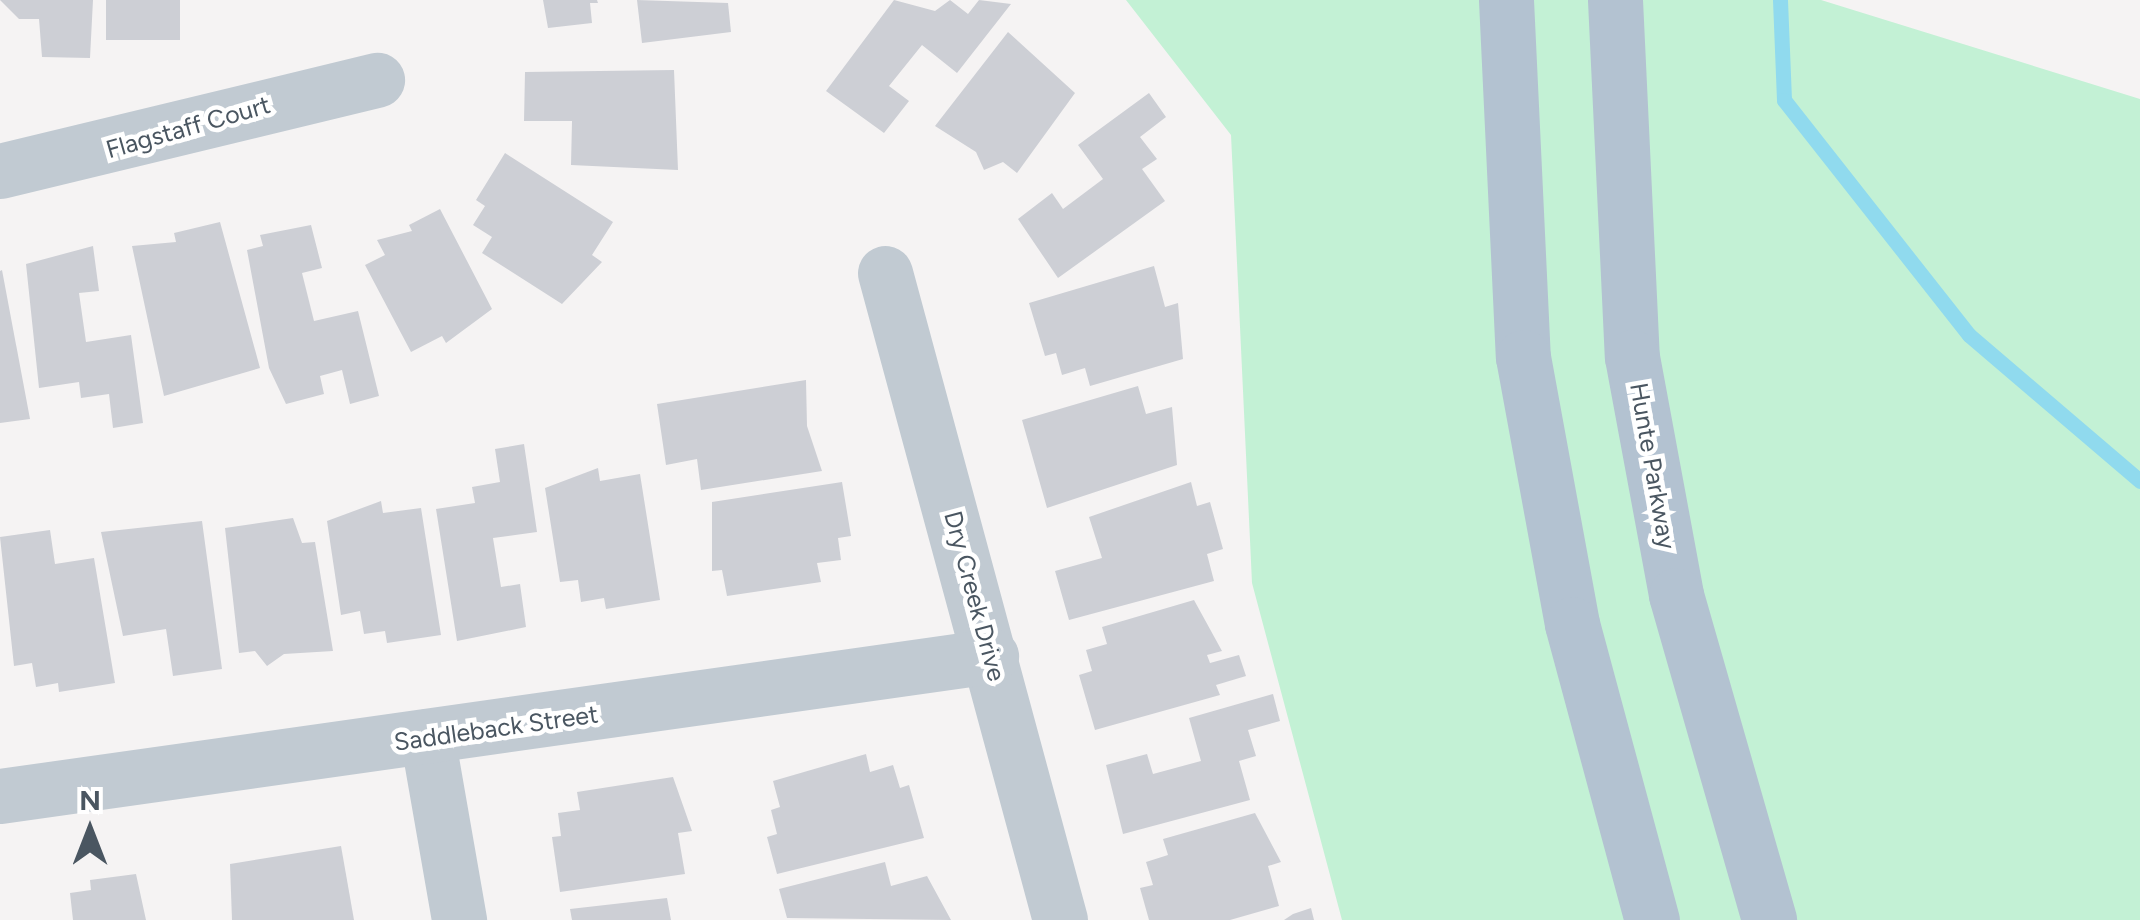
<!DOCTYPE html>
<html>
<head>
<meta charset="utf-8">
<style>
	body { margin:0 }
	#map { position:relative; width:2140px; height:920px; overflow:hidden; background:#f5f3f3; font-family:Figtree,sans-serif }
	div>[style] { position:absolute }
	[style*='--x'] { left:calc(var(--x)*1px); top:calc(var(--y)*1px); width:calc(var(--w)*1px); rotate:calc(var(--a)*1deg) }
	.green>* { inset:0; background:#c3f1d5 }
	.stream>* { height:15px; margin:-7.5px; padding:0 7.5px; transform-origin:7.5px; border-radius:7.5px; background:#90daee }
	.building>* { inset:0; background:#cdcfd5; transform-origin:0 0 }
	.minor>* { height:55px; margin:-27.5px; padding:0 27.5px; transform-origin:27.5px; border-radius:27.5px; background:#c1cad2 }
	.major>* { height:55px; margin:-27.5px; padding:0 27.5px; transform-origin:27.5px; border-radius:27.5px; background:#b3c2d1 }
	span { translate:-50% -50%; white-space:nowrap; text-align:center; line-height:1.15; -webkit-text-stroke:9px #fff; paint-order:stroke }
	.street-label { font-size:25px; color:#4a5661 }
	.north { position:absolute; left:40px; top:780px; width:100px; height:100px; -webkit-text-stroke:8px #fff; paint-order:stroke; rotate:0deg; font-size:28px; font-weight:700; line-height:40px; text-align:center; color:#4a5661 }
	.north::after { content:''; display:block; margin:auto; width:35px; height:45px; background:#4a5661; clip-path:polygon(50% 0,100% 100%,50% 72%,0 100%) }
</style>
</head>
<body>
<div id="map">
	<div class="green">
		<div style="clip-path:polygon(1126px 0,1821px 0,2140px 99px,2140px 920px,1342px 920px,1252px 583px,1231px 135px)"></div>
	</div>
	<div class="stream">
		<div style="--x:1780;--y:0;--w:100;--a:87.7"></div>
		<div style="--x:1784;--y:100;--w:299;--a:51.8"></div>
		<div style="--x:1969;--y:335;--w:225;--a:40.5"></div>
	</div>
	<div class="building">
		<div style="clip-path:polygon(0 0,93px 0,90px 58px,42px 57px,39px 19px,19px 19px)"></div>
		<div style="left:106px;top:0;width:74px;height:40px"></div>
		<div style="clip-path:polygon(543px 0,597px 0,598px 3px,590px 3px,592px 23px,548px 28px)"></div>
		<div style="clip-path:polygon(637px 0,728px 3px,731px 32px,642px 43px)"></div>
		<div style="clip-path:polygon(894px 0,935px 11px,950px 0,968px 14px,979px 0,1011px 4px,957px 73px,922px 45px,889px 86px,909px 101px,884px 133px,826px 91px)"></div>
		<div style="clip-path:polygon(1008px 32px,1075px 93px,1017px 173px,1003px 162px,984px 170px,976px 152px,935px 126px)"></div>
		<div style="clip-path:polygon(674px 70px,678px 170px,571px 165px,572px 121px,524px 121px,525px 72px)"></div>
		<div style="clip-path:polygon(1149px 93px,1166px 117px,1140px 137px,1157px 159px,1142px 169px,1165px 201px,1058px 278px,1018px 219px,1052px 193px,1063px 209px,1103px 179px,1078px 145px)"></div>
		<div style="clip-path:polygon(505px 153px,613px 222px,592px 255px,602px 262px,562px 304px,482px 253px,492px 237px,473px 225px,485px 206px,476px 200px)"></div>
		<div style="clip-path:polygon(440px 209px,492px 309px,446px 343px,442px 336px,411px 352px,365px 265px,385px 255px,377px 240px,412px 231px,409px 225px)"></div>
		<div style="clip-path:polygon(220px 222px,260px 368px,164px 396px,132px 246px,176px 242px,174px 233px)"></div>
		<div style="clip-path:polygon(311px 225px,322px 268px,302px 273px,314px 321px,358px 311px,379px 396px,350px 404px,342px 370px,320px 376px,324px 394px,286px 404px,269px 368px,247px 250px,263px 246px,260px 235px)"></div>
		<div style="clip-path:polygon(93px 246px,99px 291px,79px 293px,86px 342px,131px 335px,143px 423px,113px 428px,109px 394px,81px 398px,79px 382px,39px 388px,26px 264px)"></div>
		<div style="clip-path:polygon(1154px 266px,1165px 307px,1178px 303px,1183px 359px,1090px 386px,1085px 368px,1062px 375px,1056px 353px,1045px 356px,1029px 303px)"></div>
		<div style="clip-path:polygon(2px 270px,30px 419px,0 423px,0 271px)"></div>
		<div style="clip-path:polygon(806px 380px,807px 426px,822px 471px,701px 490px,697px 459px,666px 465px,657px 404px)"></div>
		<div style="clip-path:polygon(1138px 386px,1146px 414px,1172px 407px,1177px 465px,1047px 508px,1022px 420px)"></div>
		<div style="clip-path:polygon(524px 444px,537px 532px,493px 538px,501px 587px,520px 584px,526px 627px,457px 641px,436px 509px,475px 503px,472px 487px,500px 482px,495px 449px)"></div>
		<div style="clip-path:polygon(598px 468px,600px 481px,640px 474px,660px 600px,606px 609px,604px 598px,581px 602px,578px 580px,560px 582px,545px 488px)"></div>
		<div style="clip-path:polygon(842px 482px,851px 536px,838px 538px,841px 560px,817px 563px,821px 582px,727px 596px,722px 570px,712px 571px,712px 502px)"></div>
		<div style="clip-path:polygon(1191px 482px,1197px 506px,1210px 502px,1223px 549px,1207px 554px,1214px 581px,1069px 620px,1055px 571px,1102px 558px,1089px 517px)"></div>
		<div style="clip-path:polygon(381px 501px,383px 513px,421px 508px,441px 635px,387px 643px,385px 631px,364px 634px,360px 611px,341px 615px,327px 521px)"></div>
		<div style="clip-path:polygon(293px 518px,302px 543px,315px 542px,333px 651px,284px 654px,267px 666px,255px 651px,239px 653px,225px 528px)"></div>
		<div style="clip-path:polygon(202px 521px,222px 669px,173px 676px,166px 629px,123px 636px,101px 532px)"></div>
		<div style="clip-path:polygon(50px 530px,55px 564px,94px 558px,115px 683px,59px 692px,58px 683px,36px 687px,32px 663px,14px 666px,0 537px)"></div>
		<div style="clip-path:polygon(1194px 600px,1222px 651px,1207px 655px,1210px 663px,1239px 655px,1246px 676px,1216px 685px,1220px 695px,1095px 730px,1079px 675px,1092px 671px,1086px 650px,1107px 644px,1102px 627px)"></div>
		<div style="clip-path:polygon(1273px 694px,1280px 721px,1248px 730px,1256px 756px,1239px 761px,1250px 800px,1123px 834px,1106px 765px,1147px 754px,1153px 774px,1201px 761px,1189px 718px)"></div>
		<div style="clip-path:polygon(866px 754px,870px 772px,893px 765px,900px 788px,909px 785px,924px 838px,777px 874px,767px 837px,777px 834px,771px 810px,780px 807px,773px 781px)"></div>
		<div style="clip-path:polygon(673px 777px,692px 831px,678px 833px,685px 874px,560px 892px,552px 837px,561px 836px,558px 813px,580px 810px,577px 792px)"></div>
		<div style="clip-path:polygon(1255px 813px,1281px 862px,1268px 866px,1279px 906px,1230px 920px,1149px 920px,1140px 888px,1153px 885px,1146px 862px,1168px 855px,1163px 839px)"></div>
		<div style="clip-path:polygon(341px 846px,354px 920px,232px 920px,230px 864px)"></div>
		<div style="clip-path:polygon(885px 862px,891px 886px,927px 876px,951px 920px,787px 918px,779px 889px)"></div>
		<div style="clip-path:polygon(136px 874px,146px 920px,73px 920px,70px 893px,91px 890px,90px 880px)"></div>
		<div style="clip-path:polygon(667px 898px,671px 920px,572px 920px,570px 909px)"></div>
		<div style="clip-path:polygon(1311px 908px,1314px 920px,1284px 920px,1293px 914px)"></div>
	</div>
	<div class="minor">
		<div style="--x:0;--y:171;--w:388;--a:-13.6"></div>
		<div style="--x:885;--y:273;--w:670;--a:74.86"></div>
		<div style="--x:427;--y:736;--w:187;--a:80.1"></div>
		<div style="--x:0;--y:796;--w:1001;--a:-8.04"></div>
	</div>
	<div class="major">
		<div style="--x:1506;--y:0;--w:357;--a:87.3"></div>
		<div style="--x:1523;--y:357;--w:271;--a:79.6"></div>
		<div style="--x:1572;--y:624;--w:307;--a:74.9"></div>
		<div style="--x:1615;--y:0;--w:357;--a:87.3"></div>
		<div style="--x:1632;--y:357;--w:242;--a:79.5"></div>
		<div style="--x:1676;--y:595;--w:338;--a:74"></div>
	</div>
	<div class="street-label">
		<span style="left:188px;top:127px;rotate:-16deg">Flagstaff Court</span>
		<span style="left:1653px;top:466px;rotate:80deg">Hunte Parkway</span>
		<span style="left:975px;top:596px;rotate:75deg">Dry Creek Drive</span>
		<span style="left:496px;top:728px;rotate:-8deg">Saddleback Street</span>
	</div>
	<div class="north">N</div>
</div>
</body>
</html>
